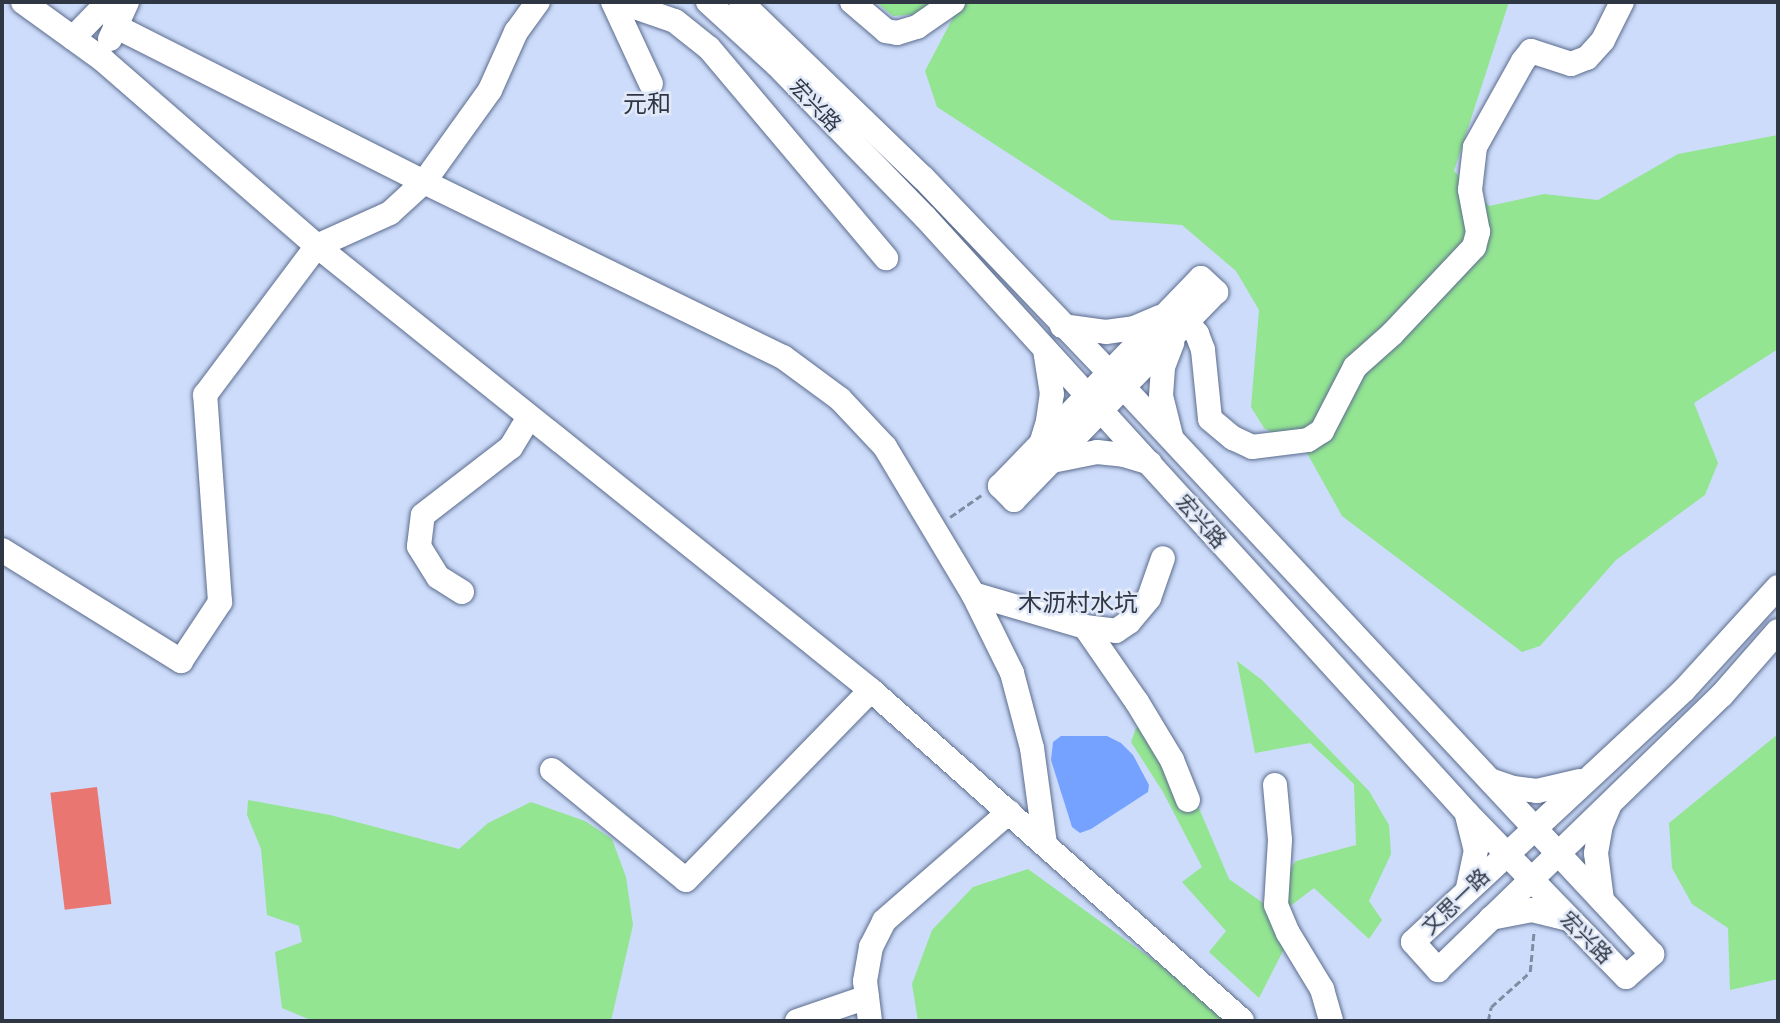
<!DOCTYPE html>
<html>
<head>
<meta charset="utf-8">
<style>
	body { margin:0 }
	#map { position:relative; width:1780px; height:1023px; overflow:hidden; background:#cddcfa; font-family:Lato,"Noto Sans SC",sans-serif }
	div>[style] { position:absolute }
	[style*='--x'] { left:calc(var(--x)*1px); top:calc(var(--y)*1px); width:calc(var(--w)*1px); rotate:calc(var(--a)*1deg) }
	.green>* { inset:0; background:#93e592 }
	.water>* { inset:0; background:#76a2ff }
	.building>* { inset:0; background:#ea7671; transform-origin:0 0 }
	.path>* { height:2.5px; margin-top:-1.25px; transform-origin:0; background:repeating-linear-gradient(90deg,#808ca2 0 7px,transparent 0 10.5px) }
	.roads { filter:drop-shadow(0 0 2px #5c6c8d) drop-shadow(0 0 2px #5c6c8d) }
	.minor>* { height:24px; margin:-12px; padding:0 12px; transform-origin:12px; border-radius:12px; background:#fff }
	span { translate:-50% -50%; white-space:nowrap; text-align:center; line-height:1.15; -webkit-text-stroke:5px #e1e9f8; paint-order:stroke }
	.street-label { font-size:21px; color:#2f3745 }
	.quarter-label { font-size:24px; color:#2f3745 }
	.frame { position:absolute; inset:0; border:4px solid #2f3745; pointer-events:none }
</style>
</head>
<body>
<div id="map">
	<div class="green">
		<div style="clip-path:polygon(876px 2px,934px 2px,919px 14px,893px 16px)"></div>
		<div style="clip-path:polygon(965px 2px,1509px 2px,1454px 171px,1489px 206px,1544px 194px,1598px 200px,1678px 154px,1778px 135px,1778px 349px,1694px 403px,1718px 463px,1705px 495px,1616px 560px,1540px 646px,1522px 652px,1342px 516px,1307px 453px,1264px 428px,1251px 407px,1259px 310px,1236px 271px,1182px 225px,1111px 220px,937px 107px,925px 71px,957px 10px)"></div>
		<div style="clip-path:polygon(1237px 661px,1262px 680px,1369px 791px,1389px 825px,1391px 854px,1369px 901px,1382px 920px,1369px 939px,1314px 888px,1272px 920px,1286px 945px,1259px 998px,1209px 952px,1226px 931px,1182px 882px,1202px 867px,1163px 792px,1131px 742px,1136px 728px,1153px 719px,1188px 782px,1229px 879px,1263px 903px,1296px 861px,1356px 845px,1354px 784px,1310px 743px,1255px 753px)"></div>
		<div style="clip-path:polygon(1778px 734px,1778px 979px,1730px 990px,1728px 928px,1692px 904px,1672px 868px,1669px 823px)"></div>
		<div style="clip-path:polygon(248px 800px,330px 815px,459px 849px,488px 823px,531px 802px,585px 821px,612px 839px,626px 877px,633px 925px,611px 1021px,313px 1021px,282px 1008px,275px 952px,302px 942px,299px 926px,267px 915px,261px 849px,247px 815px)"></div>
		<div style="clip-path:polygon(1028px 869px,1163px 967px,1225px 1021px,918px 1021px,912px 984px,932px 930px,973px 887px)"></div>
	</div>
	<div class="water">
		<div style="clip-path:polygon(1061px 736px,1107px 736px,1121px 743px,1133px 755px,1149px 785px,1148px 792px,1091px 829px,1080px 833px,1072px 827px,1051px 760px,1053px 742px)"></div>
	</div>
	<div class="building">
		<div style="left:97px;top:787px;width:118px;height:47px;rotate:83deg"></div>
	</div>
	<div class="path">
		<div style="--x:950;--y:517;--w:38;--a:-35"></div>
		<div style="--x:1488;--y:1021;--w:14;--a:-78"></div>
		<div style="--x:1491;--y:1007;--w:52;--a:-41.9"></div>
		<div style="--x:1530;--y:972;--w:42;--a:-84.6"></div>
	</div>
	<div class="roads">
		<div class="minor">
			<div style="--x:23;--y:2;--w:99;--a:35.9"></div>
			<div style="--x:103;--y:60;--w:284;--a:41"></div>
			<div style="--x:317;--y:246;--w:710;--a:38.71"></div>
			<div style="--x:871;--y:690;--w:497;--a:41.7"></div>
			<div style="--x:613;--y:2;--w:90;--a:65.1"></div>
			<div style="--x:620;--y:2;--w:58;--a:19.1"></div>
			<div style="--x:675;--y:21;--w:43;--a:38.5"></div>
			<div style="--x:709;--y:48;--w:275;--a:49.9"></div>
			<div style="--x:708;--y:2;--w:93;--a:42.4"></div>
			<div style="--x:777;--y:65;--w:212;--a:45.8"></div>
			<div style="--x:925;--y:217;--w:807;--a:47.71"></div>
			<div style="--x:1468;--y:814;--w:227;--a:45.9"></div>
			<div style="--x:1626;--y:977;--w:35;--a:-41"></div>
			<div style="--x:1652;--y:954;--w:774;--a:-133.01"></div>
			<div style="--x:1124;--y:388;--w:291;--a:-133.7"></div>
			<div style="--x:923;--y:178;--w:253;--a:-136"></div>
			<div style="--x:852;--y:2;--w:45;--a:40.5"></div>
			<div style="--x:886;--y:31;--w:11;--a:10"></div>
			<div style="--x:897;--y:33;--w:21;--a:-17"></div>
			<div style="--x:917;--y:27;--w:44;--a:-34.8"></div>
			<div style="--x:115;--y:26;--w:346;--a:26.8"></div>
			<div style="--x:424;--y:182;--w:399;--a:26"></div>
			<div style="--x:783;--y:357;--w:71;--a:36.4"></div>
			<div style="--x:840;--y:399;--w:66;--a:46.8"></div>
			<div style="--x:885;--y:447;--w:171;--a:59.1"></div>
			<div style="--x:973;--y:594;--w:88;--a:63.7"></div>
			<div style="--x:1012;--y:673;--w:78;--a:75.1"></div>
			<div style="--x:1032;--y:748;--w:97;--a:82.3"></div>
			<div style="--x:73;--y:38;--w:40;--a:-46"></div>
			<div style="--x:101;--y:9;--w:19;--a:-21"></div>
			<div style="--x:110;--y:39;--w:41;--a:-65.3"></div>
			<div style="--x:1201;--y:278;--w:21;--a:43"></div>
			<div style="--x:1216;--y:292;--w:290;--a:134.2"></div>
			<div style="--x:1014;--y:500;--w:20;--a:-135"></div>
			<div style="--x:1000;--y:486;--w:289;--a:-46"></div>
			<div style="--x:1187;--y:322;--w:16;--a:50"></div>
			<div style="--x:1197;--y:334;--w:17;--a:69"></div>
			<div style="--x:1203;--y:350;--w:69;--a:84.2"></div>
			<div style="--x:1210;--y:419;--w:30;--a:40"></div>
			<div style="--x:1233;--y:438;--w:21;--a:25"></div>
			<div style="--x:1252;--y:447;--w:56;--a:-7.1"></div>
			<div style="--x:1308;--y:440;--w:17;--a:-33"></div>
			<div style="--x:1322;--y:431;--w:72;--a:-62.7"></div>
			<div style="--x:1355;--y:367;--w:50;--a:-41.7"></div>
			<div style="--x:1392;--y:334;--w:120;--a:-46.7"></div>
			<div style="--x:1474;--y:247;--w:16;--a:-75"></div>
			<div style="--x:1478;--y:232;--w:43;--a:-100.8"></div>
			<div style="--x:1470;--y:190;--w:43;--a:-83.4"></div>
			<div style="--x:1475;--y:147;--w:98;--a:-60.8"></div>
			<div style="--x:1523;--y:61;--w:13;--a:-51"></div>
			<div style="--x:1531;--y:51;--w:42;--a:18"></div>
			<div style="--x:1571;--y:64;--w:17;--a:-21"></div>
			<div style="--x:1587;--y:58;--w:24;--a:-48"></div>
			<div style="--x:1603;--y:40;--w:42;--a:-63.4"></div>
			<div style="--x:1062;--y:326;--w:44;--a:7.8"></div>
			<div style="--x:1106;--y:332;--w:28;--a:-8"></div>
			<div style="--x:1134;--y:328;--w:28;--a:-23"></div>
			<div style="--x:1171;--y:436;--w:41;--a:-104"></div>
			<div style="--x:1161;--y:396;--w:29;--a:-86"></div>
			<div style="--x:1163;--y:367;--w:26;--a:-69"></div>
			<div style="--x:1042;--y:441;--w:21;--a:-73"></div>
			<div style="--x:1048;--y:421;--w:27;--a:-82"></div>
			<div style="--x:1052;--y:394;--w:45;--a:-99"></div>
			<div style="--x:1052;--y:461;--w:46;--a:-11.3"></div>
			<div style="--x:1097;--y:452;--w:27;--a:6"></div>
			<div style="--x:1124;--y:455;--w:27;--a:17"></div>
			<div style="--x:2;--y:550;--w:211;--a:31.8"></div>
			<div style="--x:181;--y:661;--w:71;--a:-56.5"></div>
			<div style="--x:220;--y:602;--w:208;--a:-94.1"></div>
			<div style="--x:205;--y:395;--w:186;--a:-53.1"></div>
			<div style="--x:317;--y:246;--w:80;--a:-24.3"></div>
			<div style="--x:390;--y:213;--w:46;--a:-42.4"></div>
			<div style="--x:424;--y:182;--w:113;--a:-54.3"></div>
			<div style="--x:490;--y:90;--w:64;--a:-65.9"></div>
			<div style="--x:516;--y:32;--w:37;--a:-54"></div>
			<div style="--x:1778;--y:587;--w:139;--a:132.4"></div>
			<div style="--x:1684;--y:690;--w:370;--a:137.1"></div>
			<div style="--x:1413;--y:942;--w:38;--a:48"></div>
			<div style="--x:1438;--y:970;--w:395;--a:-44.1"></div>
			<div style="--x:1722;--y:695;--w:85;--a:-48.8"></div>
			<div style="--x:462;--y:592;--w:28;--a:-148"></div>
			<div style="--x:438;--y:577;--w:36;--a:-122"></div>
			<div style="--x:419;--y:546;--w:31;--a:-83"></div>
			<div style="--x:423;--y:515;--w:111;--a:-37.7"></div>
			<div style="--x:511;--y:447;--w:35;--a:-59"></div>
			<div style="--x:973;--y:594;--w:117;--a:16.4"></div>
			<div style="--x:1085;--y:627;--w:91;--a:55.3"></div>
			<div style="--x:1137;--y:702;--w:68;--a:58.9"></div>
			<div style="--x:1172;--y:760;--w:43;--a:68.2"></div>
			<div style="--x:1085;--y:627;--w:31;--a:7"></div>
			<div style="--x:1116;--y:631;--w:16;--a:-35"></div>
			<div style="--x:1129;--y:622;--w:31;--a:-50"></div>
			<div style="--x:1149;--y:598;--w:42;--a:-70.7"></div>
			<div style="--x:552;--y:770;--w:173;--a:39.4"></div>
			<div style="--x:686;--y:880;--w:265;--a:-45.8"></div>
			<div style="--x:1490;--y:780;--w:24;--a:19"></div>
			<div style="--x:1513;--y:788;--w:24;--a:7"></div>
			<div style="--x:1537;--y:791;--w:44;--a:-13.1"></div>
			<div style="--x:1275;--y:785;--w:55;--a:84.8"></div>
			<div style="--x:1280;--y:840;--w:65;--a:93.5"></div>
			<div style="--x:1276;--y:905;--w:30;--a:67"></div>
			<div style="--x:1288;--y:933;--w:66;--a:58.7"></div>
			<div style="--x:1322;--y:989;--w:33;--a:74"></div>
			<div style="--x:1467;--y:815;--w:36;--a:76"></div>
			<div style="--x:1476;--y:850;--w:39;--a:102"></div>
			<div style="--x:1602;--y:900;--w:47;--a:-97.3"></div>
			<div style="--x:1596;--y:853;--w:28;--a:-80"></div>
			<div style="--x:1601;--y:825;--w:21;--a:-67"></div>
			<div style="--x:1491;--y:918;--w:42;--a:-11"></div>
			<div style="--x:1532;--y:910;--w:36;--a:14"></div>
			<div style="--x:797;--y:1021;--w:74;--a:-18.9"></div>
			<div style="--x:870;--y:1021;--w:40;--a:-97.1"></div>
			<div style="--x:865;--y:981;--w:35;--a:-80"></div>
			<div style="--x:871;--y:947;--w:29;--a:-63"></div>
			<div style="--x:884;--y:921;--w:166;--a:-41.1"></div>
		</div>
	</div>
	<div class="street-label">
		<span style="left:816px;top:105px;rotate:46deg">宏兴路</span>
		<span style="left:1202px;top:521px;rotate:48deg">宏兴路</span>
		<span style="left:1455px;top:901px;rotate:-44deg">文思一路</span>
		<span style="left:1587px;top:937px;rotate:45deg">宏兴路</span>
	</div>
	<div class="quarter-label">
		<span style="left:647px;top:103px">元和</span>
		<span style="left:1078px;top:602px">木沥村水坑</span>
	</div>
	<div class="frame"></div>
</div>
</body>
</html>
